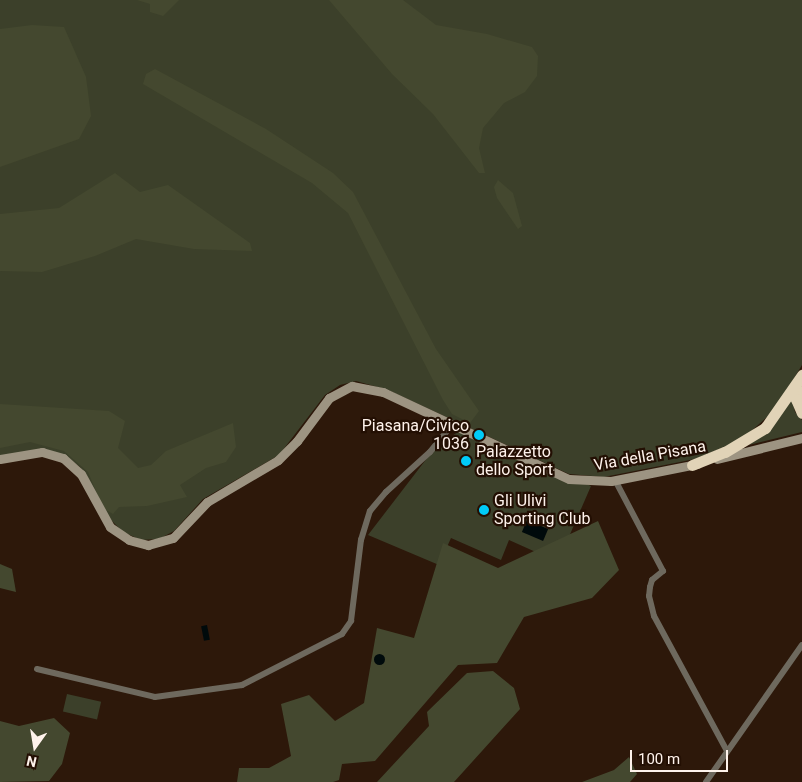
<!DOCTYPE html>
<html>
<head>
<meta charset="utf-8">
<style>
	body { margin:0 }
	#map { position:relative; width:802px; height:782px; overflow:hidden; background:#2d180a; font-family:Roboto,sans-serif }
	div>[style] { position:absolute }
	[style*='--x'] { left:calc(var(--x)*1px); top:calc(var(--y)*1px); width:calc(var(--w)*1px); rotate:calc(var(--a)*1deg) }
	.green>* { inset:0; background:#3c402a; transform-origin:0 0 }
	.forest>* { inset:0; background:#44482f }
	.water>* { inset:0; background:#000a0b; transform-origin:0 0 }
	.round { border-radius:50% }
	.minor>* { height:6px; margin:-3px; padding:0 3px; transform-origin:3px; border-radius:3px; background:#6e695e }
	.secondary>* { height:9px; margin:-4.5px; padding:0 4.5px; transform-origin:4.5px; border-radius:4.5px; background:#9d9482 }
	.motorway>* { height:11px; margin:-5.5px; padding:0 5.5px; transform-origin:5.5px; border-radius:5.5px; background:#e1d3b7 }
	.dots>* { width:14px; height:14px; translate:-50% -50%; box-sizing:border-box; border:2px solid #230f03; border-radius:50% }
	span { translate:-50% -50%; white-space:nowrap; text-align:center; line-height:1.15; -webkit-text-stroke:4.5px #230f03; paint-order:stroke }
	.poi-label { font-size:16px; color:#fef2eb }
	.right { translate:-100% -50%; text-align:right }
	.left { translate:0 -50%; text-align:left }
	.street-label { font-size:16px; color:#fef2eb }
	.north { position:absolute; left:10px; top:722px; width:50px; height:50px; -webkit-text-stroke:4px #230f03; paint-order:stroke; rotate:193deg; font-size:14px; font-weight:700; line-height:20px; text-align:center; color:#fef2eb }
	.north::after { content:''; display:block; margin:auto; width:18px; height:22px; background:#fef2eb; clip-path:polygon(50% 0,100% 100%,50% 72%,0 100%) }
	.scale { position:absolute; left:630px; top:750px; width:98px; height:22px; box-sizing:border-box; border:2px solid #fef2eb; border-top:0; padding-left:6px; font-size:15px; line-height:18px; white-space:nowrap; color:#fef2eb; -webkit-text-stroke:4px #230f03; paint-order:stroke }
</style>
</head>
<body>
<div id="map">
	<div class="green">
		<div style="clip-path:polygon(0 0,802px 0,802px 365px,775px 410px,741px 440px,695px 459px,604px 477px,569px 474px,388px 390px,356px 381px,340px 385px,325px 395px,279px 455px,203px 499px,174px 531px,159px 539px,141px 540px,123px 532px,106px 515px,80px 467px,63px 454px,0 455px)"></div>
		<div style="clip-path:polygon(792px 399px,795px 412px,802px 420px,802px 432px,749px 445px,772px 425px)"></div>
		<div style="clip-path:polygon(461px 429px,591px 486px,558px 562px,509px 540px,501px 560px,451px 538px,439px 565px,368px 535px,431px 453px)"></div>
		<div style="left:67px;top:694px;width:35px;height:18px;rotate:13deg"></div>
	</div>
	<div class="forest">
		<div style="clip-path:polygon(137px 0,179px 0,163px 16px,150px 12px,150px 4px)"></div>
		<div style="clip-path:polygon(329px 0,403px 0,436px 25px,487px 34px,532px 47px,538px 56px,537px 76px,525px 92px,504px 103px,483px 128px,479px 148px,485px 173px,479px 173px,433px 114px,392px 74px)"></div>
		<div style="clip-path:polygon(32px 25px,64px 27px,86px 77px,91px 116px,79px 139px,0 167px,0 29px)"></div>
		<div style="clip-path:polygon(155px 69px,266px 129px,333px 173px,353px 192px,436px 349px,479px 411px,470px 423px,452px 414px,443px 400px,348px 213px,312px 183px,143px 84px,146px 74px)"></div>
		<div style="clip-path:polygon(115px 173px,140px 192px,168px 185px,250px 243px,252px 251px,194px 249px,136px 239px,95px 256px,42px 272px,0 271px,0 214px,59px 208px)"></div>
		<div style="clip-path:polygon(498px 180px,513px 193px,522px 226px,518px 229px,497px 198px,494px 187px)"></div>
		<div style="clip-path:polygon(0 404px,109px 411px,125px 421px,118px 448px,138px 468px,151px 465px,166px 451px,233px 423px,236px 447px,226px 462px,206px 468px,180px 485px,187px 497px,147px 506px,119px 507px,113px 514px,103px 508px,88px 472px,64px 451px,30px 442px,0 448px)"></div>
		<div style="clip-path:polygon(598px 521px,619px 570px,592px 598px,524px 617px,497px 663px,458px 665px,375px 761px,342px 764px,339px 780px,333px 782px,237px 782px,239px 768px,269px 768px,291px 756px,281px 704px,309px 695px,335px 721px,364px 703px,377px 628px,414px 638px,443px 543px,498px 568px)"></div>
		<div style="clip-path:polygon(0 564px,12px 569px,16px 592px,0 588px)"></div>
		<div style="clip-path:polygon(493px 671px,514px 688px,520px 709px,454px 782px,377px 782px,429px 726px,427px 712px,467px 673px)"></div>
		<div style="clip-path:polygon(54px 718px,70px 733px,62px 764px,49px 781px,0 782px,0 721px,19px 726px)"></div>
		<div style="clip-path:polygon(629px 757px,637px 774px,630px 782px,582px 782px,614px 770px)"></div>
	</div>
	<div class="water">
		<div style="left:527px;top:520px;width:23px;height:13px;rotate:23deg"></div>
		<div style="left:207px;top:625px;width:15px;height:6px;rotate:79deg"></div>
		<div class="round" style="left:373.5px;top:653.5px;width:11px;height:11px"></div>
	</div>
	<div class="minor">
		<div style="--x:615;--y:480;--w:103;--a:62.2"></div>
		<div style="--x:663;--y:571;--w:14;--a:141"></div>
		<div style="--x:652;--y:580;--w:7;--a:106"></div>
		<div style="--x:650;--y:587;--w:9;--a:96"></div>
		<div style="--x:649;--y:596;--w:21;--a:76"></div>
		<div style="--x:654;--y:616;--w:153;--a:61.6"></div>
		<div style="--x:37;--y:669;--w:121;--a:13.3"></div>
		<div style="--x:155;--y:697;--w:88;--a:-7.9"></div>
		<div style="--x:242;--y:685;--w:112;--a:-27"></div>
		<div style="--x:342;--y:634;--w:16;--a:-55"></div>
		<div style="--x:351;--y:621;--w:82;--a:-83"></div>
		<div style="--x:361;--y:540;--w:30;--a:-73"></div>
		<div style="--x:370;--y:511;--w:25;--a:-50"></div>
		<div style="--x:386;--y:492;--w:59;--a:-42.3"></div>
		<div style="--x:430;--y:452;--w:35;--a:-51"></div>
		<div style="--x:706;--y:782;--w:167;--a:-55"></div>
	</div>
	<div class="secondary">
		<div style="--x:0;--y:459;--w:43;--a:-9.5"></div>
		<div style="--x:42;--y:452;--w:22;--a:16"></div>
		<div style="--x:63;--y:458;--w:24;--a:42"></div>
		<div style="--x:81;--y:474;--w:60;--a:61.3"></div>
		<div style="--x:110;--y:527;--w:23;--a:34"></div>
		<div style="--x:129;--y:540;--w:20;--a:15"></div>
		<div style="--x:148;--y:545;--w:26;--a:-16"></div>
		<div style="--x:173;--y:538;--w:50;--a:-46.6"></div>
		<div style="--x:207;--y:502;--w:82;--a:-30.6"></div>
		<div style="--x:278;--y:460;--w:27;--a:-45"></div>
		<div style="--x:297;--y:441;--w:54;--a:-53.3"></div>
		<div style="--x:329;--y:398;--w:26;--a:-28"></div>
		<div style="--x:352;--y:386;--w:32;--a:11"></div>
		<div style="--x:383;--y:392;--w:205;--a:25.1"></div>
		<div style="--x:569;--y:479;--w:42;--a:2.7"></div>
		<div style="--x:611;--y:481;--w:88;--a:-11.2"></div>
		<div style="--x:717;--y:459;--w:88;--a:-13.9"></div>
	</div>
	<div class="motorway">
		<div style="--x:796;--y:386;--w:13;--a:90"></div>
		<div style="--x:796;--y:399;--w:15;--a:67"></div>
		<div style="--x:692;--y:465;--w:35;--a:-22"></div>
		<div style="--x:725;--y:452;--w:47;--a:-31"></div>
		<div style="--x:765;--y:428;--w:65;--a:-55.1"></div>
	</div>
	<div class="dots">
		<div style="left:479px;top:435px;background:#00cbf8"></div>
		<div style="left:466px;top:461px;background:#00cbf8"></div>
		<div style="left:484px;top:510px;background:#00cbf8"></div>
	</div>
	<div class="poi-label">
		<span class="right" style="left:469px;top:435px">Piasana/Civico<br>1036</span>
		<span class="left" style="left:476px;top:461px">Palazzetto<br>dello Sport</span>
		<span class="left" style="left:494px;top:510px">Gli Ulivi<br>Sporting Club</span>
	</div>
	<div class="street-label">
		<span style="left:650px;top:456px;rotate:-10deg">Via della Pisana</span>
	</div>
	<div class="north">N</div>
	<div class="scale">100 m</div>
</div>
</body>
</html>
